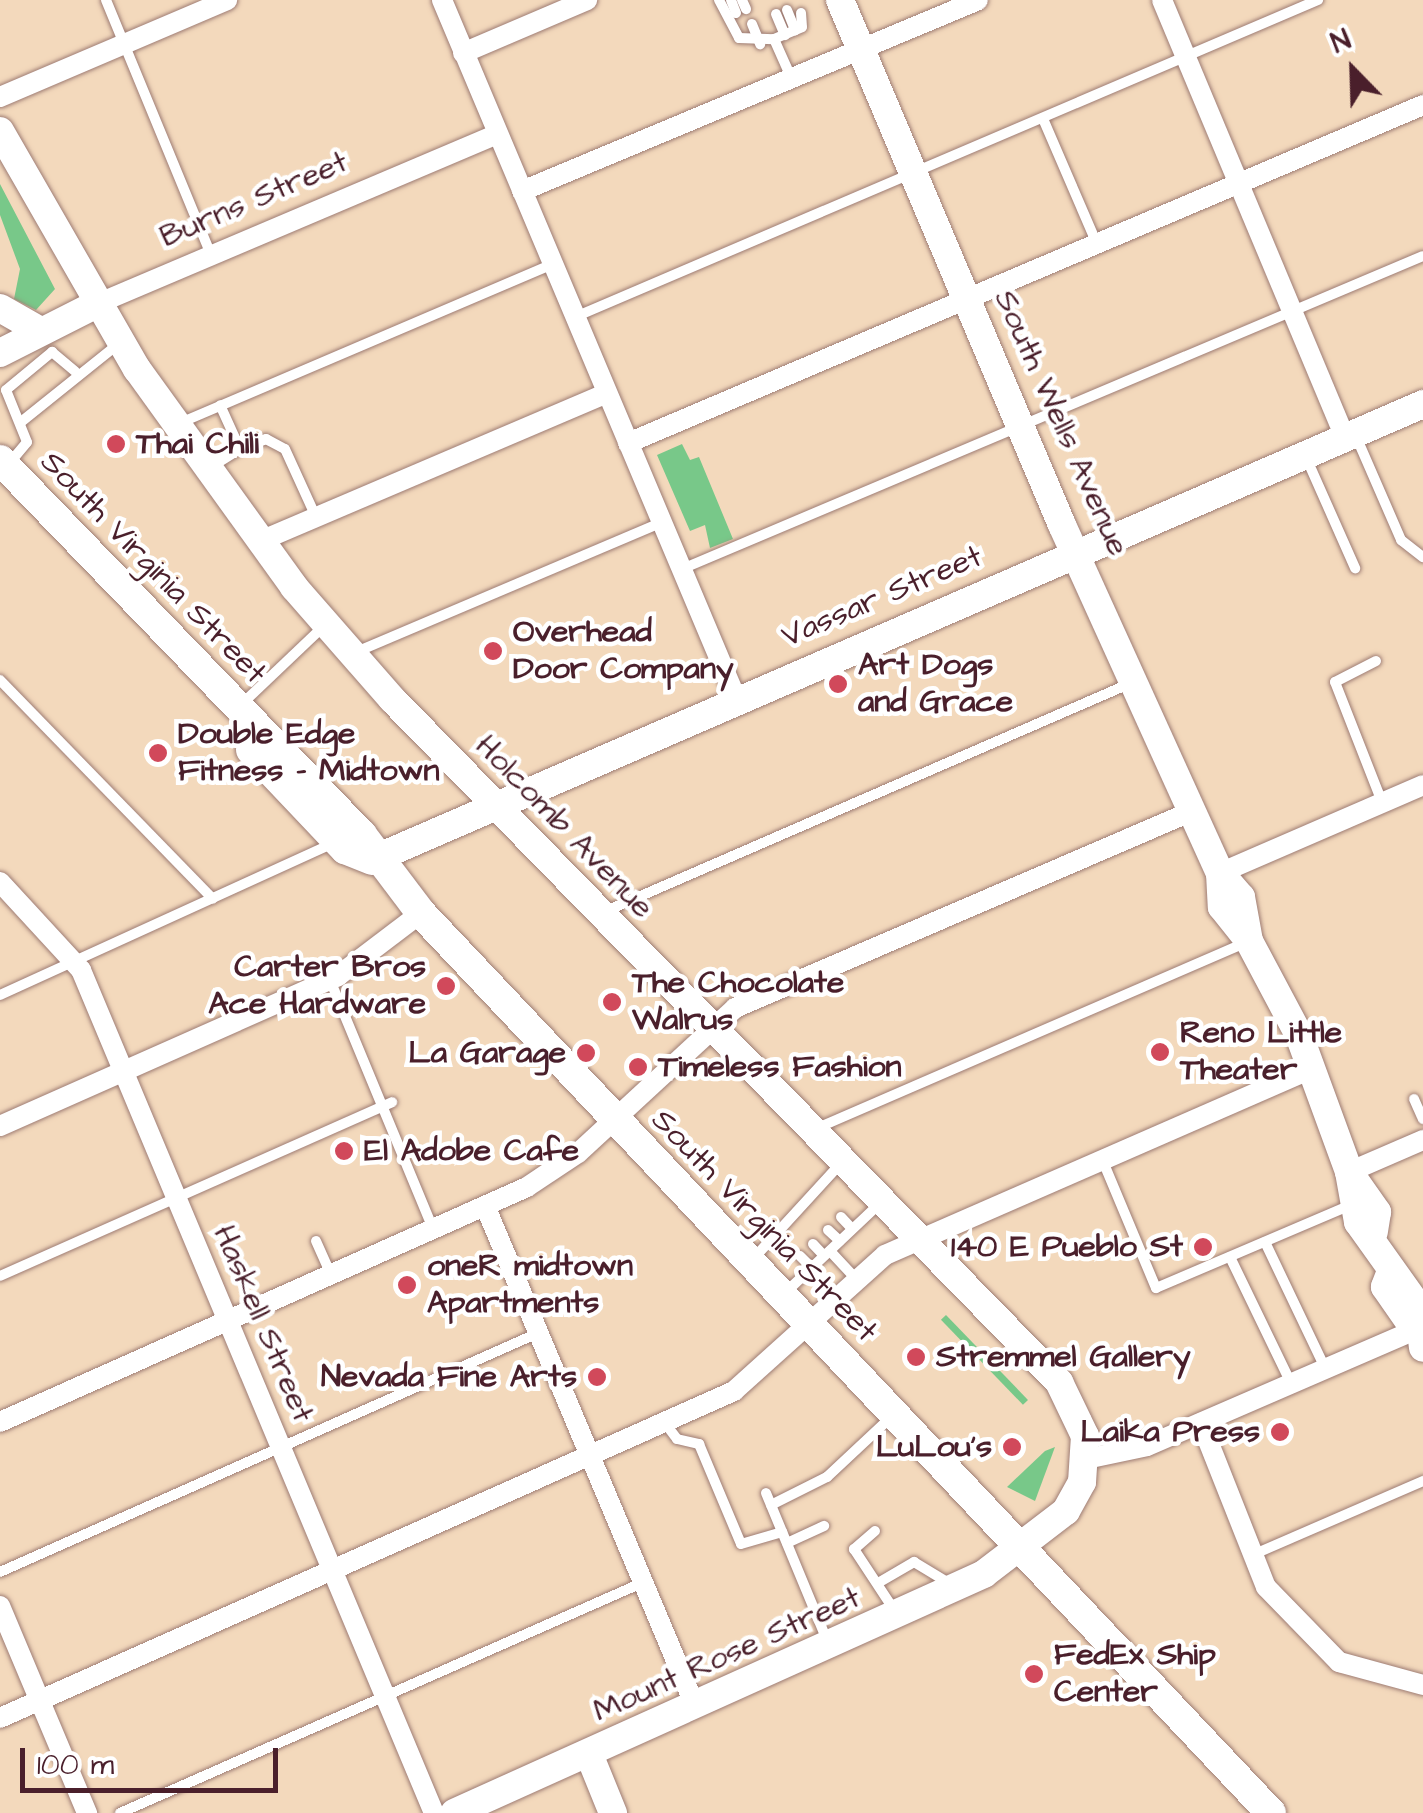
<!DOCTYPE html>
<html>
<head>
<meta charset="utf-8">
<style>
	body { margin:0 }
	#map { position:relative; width:1423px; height:1813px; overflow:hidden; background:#f3d9bc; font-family:"Architects Daughter",sans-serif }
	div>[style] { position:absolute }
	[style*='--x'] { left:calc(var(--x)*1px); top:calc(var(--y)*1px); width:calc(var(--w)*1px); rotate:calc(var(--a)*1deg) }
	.green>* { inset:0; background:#78c889; transform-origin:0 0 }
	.roads { filter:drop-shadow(0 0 2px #9e7c74) drop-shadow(0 0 2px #9e7c74) }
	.lane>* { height:10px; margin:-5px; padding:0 5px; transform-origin:5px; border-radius:5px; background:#fff }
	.street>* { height:20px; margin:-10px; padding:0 10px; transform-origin:10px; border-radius:10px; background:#fff }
	.secondary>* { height:28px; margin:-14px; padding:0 14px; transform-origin:14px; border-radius:14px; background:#fff }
	.primary>* { height:30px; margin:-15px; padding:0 15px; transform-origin:15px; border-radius:15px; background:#fff }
	.dots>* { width:28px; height:28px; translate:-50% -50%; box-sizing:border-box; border:5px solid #fff; border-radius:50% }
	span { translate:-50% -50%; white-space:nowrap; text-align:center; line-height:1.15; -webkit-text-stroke:9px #fff; paint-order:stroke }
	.street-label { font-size:32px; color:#4a1f2b }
	.poi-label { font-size:32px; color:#4a1f2b; font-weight:700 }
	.left { translate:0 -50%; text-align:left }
	.right { translate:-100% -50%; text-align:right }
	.north { position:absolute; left:1303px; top:20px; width:100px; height:100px; -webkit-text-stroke:8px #fff; paint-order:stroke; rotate:337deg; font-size:28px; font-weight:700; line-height:40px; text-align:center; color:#4a1f2b }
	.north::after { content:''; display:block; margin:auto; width:35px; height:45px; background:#4a1f2b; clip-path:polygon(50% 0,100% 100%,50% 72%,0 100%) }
	.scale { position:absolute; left:20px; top:1748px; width:258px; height:45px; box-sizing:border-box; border:5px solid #4a1f2b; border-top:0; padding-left:12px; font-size:30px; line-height:35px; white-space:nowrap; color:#4a1f2b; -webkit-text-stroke:8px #fff; paint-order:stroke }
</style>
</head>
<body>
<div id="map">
	<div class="green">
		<div style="clip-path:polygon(0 184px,55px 289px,36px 310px,14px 299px,20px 269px,0 215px)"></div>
		<div style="clip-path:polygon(682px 444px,690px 460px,699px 457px,733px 539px,710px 548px,705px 525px,690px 531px,657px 455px)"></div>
		<div style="left:946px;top:1315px;width:118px;height:7px;rotate:46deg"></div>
		<div style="clip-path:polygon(1055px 1447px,1035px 1501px,1007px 1487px,1045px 1451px)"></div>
	</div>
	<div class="roads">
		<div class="lane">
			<div style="--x:106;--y:0;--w:276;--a:67.6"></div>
			<div style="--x:719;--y:0;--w:43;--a:62.2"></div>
			<div style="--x:739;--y:38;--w:35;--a:2"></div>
			<div style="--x:774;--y:39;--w:39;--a:66"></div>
			<div style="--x:731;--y:0;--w:14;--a:69"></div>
			<div style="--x:742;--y:0;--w:10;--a:66"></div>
			<div style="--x:787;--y:10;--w:22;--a:68"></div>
			<div style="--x:776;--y:14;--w:23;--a:67"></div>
			<div style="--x:752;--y:24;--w:22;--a:68"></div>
			<div style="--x:774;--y:39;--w:30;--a:-23"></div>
			<div style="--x:802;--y:27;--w:14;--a:-94"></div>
			<div style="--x:1044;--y:121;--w:134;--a:66.7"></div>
			<div style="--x:575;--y:317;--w:808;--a:-23.11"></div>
			<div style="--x:21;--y:422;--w:128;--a:-38.7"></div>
			<div style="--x:180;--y:423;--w:405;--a:-23.1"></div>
			<div style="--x:1355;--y:434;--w:116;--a:66.5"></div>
			<div style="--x:1401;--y:540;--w:28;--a:38"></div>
			<div style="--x:240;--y:449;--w:28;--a:-21"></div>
			<div style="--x:266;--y:439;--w:21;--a:28"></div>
			<div style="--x:285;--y:449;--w:75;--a:65.5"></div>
			<div style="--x:1305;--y:455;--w:124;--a:66.1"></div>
			<div style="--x:7;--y:466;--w:31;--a:-50"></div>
			<div style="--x:27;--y:442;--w:56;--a:-112"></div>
			<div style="--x:6;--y:390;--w:60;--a:-39.6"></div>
			<div style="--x:52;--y:352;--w:30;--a:40"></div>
			<div style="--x:211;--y:467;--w:34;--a:-32"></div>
			<div style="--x:240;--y:449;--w:48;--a:-114.4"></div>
			<div style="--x:682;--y:569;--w:804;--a:-22.9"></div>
			<div style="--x:354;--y:653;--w:335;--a:-23"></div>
			<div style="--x:1376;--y:661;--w:46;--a:152.9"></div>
			<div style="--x:1335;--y:682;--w:129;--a:68.6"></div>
			<div style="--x:0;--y:680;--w:305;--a:45.8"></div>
			<div style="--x:243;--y:703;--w:113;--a:-43.6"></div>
			<div style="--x:606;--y:911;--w:572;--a:-23.47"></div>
			<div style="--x:330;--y:980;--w:269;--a:67.5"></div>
			<div style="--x:0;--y:995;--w:369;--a:-24.5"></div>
			<div style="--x:1414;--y:1099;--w:22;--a:66"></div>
			<div style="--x:815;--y:1129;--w:473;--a:-23.4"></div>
			<div style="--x:1102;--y:1159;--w:140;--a:67.3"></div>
			<div style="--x:1156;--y:1288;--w:212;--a:-23.1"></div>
			<div style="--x:841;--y:1217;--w:16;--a:47"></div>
			<div style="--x:828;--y:1230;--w:16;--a:43"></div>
			<div style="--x:316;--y:1241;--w:37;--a:66"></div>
			<div style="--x:1265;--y:1242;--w:140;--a:64.5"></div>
			<div style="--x:813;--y:1244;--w:16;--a:47"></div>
			<div style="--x:830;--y:1251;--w:40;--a:47"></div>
			<div style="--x:800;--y:1256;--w:17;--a:45"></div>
			<div style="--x:1230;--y:1257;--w:140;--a:64.2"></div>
			<div style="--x:754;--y:1258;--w:127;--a:-47.5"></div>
			<div style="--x:0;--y:1276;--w:429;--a:-23.9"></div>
			<div style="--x:786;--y:1292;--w:128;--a:-43.4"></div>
			<div style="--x:665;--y:1423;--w:20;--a:53"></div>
			<div style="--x:677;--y:1439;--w:23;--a:13"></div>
			<div style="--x:699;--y:1444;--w:108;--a:67.2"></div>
			<div style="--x:741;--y:1544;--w:43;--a:-16.3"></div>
			<div style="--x:766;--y:1493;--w:159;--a:67.5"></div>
			<div style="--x:771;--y:1505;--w:63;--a:-26.6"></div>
			<div style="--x:827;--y:1477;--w:86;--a:-43.1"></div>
			<div style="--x:875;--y:1531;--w:28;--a:139"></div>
			<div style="--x:854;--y:1549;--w:77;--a:56.7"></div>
			<div style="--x:787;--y:1543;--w:41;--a:-24.7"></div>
			<div style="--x:1250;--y:1556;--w:189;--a:-23.4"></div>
			<div style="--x:0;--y:1572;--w:589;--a:-23.95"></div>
			<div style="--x:878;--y:1583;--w:42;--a:-30.3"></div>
			<div style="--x:914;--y:1562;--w:44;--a:31.2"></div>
			<div style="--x:120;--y:1813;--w:573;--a:-23.79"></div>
		</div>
		<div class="street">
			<div style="--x:442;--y:0;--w:757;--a:67.16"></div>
			<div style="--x:1162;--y:0;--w:474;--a:67.3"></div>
			<div style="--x:463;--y:53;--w:135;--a:-23.1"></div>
			<div style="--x:0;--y:97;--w:247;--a:-23.1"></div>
			<div style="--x:522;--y:191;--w:494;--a:-22.7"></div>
			<div style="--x:97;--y:304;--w:435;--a:-23"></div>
			<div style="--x:628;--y:443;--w:864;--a:-23.03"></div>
			<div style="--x:258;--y:542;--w:379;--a:-23.1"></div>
			<div style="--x:1220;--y:873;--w:221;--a:-23.4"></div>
			<div style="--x:0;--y:882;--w:120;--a:47.4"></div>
			<div style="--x:81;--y:970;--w:914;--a:67.28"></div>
			<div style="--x:0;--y:1126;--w:370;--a:-23.9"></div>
			<div style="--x:338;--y:976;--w:104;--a:-37.2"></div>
			<div style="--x:1349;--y:1172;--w:81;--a:-23.4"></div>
			<div style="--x:486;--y:1208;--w:540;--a:67.23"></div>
			<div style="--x:0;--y:1422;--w:577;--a:-24.03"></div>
			<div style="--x:527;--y:1187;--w:61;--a:-33.7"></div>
			<div style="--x:578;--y:1153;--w:214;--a:-42.7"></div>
			<div style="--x:735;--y:1008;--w:499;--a:-23.3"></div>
			<div style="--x:1201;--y:1423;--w:176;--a:68.4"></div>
			<div style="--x:1266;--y:1587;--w:105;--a:45.8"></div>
			<div style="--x:1339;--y:1662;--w:87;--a:15.3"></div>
			<div style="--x:1086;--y:1459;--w:62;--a:-12"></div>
			<div style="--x:1147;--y:1446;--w:292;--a:-23.4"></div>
			<div style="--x:0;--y:1606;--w:225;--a:67.2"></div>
			<div style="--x:0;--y:1718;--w:804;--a:-24.01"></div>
			<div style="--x:734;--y:1391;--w:203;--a:-42"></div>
			<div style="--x:885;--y:1255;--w:459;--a:-23.6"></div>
		</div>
		<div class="secondary">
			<div style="--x:840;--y:0;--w:570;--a:67.08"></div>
			<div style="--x:1062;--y:525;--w:382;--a:65.6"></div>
			<div style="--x:1220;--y:873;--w:32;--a:49"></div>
			<div style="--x:1241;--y:897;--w:45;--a:79.7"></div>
			<div style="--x:1249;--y:941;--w:106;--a:62"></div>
			<div style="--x:1299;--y:1035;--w:146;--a:69.9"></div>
			<div style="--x:1349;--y:1172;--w:49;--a:55"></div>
			<div style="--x:1377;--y:1212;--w:20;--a:99"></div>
			<div style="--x:0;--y:131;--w:275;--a:60.1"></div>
			<div style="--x:137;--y:369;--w:269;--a:54.2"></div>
			<div style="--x:294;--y:587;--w:149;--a:48.8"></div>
			<div style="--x:392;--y:699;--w:955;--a:45.68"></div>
			<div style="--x:1059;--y:1382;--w:60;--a:64.3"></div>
			<div style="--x:1085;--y:1436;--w:46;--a:93.7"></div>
			<div style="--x:1082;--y:1482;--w:33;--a:119"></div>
			<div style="--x:1066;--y:1511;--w:103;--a:142.5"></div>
			<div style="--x:984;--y:1574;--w:581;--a:155.73"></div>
			<div style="--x:0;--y:308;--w:43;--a:29.6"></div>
			<div style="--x:0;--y:353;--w:109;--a:-26.8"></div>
			<div style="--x:372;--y:860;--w:1146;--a:-23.45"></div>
			<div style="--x:1220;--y:873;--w:34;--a:87"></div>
			<div style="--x:1222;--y:907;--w:43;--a:51.5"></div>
			<div style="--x:1349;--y:1172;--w:51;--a:79.8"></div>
			<div style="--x:1358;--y:1222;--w:103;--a:54.5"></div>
			<div style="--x:1418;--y:1306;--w:42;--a:83.2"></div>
			<div style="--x:1391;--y:1271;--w:17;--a:111"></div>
			<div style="--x:1385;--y:1287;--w:52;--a:55.1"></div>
			<div style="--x:589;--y:1754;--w:64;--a:67.9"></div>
		</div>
		<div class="primary">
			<div style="--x:0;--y:460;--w:521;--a:46.01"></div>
			<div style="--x:362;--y:835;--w:98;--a:52.9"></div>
			<div style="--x:421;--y:913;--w:1238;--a:46.64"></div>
			<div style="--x:251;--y:750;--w:137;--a:46.5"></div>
			<div style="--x:345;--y:849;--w:29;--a:22"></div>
		</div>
	</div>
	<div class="dots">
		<div style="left:116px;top:444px;background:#d1495b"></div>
		<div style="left:493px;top:651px;background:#d1495b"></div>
		<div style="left:838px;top:684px;background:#d1495b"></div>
		<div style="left:158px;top:753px;background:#d1495b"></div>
		<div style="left:446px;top:986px;background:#d1495b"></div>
		<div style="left:612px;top:1002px;background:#d1495b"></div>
		<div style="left:1160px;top:1052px;background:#d1495b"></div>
		<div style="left:586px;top:1053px;background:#d1495b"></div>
		<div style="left:638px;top:1067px;background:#d1495b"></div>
		<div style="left:344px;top:1151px;background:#d1495b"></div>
		<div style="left:1203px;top:1247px;background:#d1495b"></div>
		<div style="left:407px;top:1285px;background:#d1495b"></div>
		<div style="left:916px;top:1357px;background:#d1495b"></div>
		<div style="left:597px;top:1377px;background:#d1495b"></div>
		<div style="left:1280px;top:1432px;background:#d1495b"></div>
		<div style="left:1012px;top:1447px;background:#d1495b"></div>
		<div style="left:1034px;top:1674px;background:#d1495b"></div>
	</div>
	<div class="street-label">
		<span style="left:254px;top:200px;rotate:-23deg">Burns Street</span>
		<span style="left:1061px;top:423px;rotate:66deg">South Wells Avenue</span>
		<span style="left:153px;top:568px;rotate:46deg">South Virginia Street</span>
		<span style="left:882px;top:597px;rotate:-23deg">Vassar Street</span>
		<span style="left:564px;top:827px;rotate:46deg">Holcomb Avenue</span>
		<span style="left:764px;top:1226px;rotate:46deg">South Virginia Street</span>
		<span style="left:263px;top:1324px;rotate:67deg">Haskell Street</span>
		<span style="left:727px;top:1655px;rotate:-24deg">Mount Rose Street</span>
	</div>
	<div class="poi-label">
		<span class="left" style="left:136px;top:444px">Thai Chili</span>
		<span class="left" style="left:513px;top:651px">Overhead<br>Door Company</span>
		<span class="left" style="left:858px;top:684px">Art Dogs<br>and Grace</span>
		<span class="left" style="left:178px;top:753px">Double Edge<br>Fitness - Midtown</span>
		<span class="right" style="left:426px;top:986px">Carter Bros<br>Ace Hardware</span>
		<span class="left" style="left:632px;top:1002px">The Chocolate<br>Walrus</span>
		<span class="left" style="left:1180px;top:1052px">Reno Little<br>Theater</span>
		<span class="right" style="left:566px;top:1053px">La Garage</span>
		<span class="left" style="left:658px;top:1067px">Timeless Fashion</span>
		<span class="left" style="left:364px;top:1151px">El Adobe Cafe</span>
		<span class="right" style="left:1183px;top:1247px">140 E Pueblo St</span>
		<span class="left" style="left:427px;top:1285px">oneR midtown<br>Apartments</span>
		<span class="left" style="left:936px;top:1357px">Stremmel Gallery</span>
		<span class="right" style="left:577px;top:1377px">Nevada Fine Arts</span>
		<span class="right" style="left:1260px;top:1432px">Laika Press</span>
		<span class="right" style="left:992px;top:1447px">LuLou's</span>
		<span class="left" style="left:1054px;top:1674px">FedEx Ship<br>Center</span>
	</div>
	<div class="north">N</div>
	<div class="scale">100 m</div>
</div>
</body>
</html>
